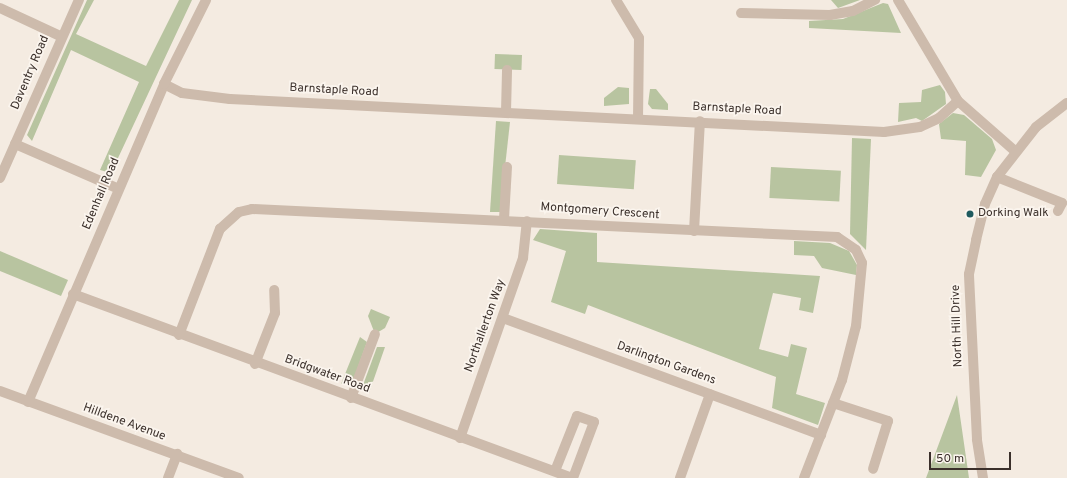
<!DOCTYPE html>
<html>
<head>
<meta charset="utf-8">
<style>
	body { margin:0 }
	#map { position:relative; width:1067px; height:478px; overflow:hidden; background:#f4ebe1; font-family:Overpass,sans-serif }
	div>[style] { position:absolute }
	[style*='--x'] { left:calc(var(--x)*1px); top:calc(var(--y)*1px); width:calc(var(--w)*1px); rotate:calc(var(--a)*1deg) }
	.green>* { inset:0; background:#b8c4a0; transform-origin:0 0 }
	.minor>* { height:10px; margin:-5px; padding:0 5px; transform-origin:5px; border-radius:5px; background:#cdbbac }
	.tertiary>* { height:10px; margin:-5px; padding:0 5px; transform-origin:5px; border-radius:5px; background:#cdbbac }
	.dots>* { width:11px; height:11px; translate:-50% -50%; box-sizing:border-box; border:2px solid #fbf5ee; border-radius:50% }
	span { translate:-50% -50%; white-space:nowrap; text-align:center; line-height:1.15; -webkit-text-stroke:3.5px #fbf5ee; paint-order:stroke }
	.street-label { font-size:12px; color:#3b302b }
	.poi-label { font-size:12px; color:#3b302b }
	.left { translate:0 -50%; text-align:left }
	.scale { position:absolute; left:929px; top:452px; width:82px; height:18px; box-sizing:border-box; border:2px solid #3b302b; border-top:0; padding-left:5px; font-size:12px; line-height:14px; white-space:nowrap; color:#3b302b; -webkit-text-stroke:3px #fbf5ee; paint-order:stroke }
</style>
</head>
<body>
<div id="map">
	<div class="green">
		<div style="clip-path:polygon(87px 0,94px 0,76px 34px,146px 66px,179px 0,192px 0,111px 173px,100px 170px,139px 82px,71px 50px,32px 141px,27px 135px)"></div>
		<div style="clip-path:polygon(831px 0,860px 0,838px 8px)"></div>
		<div style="clip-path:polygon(883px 3px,888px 4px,901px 33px,809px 28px,809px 21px,843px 19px)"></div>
		<div style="left:495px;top:54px;width:27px;height:15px;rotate:2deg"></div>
		<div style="clip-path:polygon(940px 85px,945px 92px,946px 104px,922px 121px,916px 118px,898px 122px,899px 103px,921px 102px,922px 90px)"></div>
		<div style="clip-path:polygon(618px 87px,629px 88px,629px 104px,604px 106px,604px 98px)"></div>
		<div style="clip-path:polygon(650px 89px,656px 89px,668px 104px,668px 110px,652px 109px,648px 104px)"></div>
		<div style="clip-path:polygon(953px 113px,964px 115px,992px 139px,996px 150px,981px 177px,965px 175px,966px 141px,941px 139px,939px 124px)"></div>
		<div style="clip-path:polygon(496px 121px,510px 122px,500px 212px,490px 212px)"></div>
		<div style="clip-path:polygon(852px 138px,871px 139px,866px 250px,850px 234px)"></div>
		<div style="left:559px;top:155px;width:77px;height:29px;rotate:4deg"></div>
		<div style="left:771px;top:167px;width:70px;height:31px;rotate:3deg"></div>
		<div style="clip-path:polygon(540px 229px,597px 233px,597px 262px,820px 276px,813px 313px,799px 310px,801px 298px,773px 293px,759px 349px,788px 357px,791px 344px,807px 348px,796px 394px,825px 403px,818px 425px,772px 408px,776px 377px,588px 305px,585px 314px,551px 302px,566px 251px,533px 240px)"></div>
		<div style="clip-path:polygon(794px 241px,830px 243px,849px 251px,857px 265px,856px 275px,822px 268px,814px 256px,794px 255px)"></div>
		<div style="clip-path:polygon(0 251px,68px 280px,61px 296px,0 271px)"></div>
		<div style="clip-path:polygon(371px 309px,390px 317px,385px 328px,375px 334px,368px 316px)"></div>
		<div style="clip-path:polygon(360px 337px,367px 342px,353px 381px,341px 384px)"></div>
		<div style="clip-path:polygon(377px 347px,385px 347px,369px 393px,364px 392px,363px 385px)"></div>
		<div style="clip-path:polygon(957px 395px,969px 478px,926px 478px,938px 446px)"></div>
	</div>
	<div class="minor">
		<div style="--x:616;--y:0;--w:44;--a:58.8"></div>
		<div style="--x:639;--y:38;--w:80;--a:90.7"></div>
		<div style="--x:898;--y:0;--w:117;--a:59.3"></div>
		<div style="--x:958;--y:101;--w:76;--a:41.3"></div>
		<div style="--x:0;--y:8;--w:66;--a:25"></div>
		<div style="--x:741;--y:13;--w:89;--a:1.3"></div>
		<div style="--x:830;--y:15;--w:23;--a:-10"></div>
		<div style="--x:853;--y:11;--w:25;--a:-27"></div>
		<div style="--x:164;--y:84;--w:20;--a:27"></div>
		<div style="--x:182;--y:93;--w:48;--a:7.1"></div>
		<div style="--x:230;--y:99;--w:655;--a:2.89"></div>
		<div style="--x:884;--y:132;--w:36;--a:-8"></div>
		<div style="--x:920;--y:127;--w:21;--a:-25"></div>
		<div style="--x:939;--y:118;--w:25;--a:-42"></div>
		<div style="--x:506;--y:112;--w:42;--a:-88.6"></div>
		<div style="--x:15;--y:144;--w:113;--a:23.4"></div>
		<div style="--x:997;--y:177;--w:70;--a:21.8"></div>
		<div style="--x:1062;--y:203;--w:9;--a:117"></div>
		<div style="--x:0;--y:178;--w:195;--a:-66.1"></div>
		<div style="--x:504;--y:219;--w:52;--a:-86.7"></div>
		<div style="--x:694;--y:231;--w:110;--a:-86.9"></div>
		<div style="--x:73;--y:294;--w:532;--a:20.24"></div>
		<div style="--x:503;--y:318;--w:339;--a:20.2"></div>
		<div style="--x:179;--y:335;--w:114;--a:-68.9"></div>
		<div style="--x:220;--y:229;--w:25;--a:-42"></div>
		<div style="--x:239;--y:212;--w:13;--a:-13"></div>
		<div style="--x:252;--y:209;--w:586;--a:2.74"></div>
		<div style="--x:837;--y:237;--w:23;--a:34"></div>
		<div style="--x:856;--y:250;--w:14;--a:65"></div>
		<div style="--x:862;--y:263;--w:63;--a:95.4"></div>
		<div style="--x:856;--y:326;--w:56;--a:104.5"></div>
		<div style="--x:842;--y:380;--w:105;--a:111.2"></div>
		<div style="--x:255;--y:364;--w:55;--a:-68.6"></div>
		<div style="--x:275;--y:313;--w:23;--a:-92"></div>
		<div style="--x:351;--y:398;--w:68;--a:-69.4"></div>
		<div style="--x:28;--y:402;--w:346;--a:-66.8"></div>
		<div style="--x:164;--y:84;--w:94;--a:-63.4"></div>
		<div style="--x:833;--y:403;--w:58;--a:18.1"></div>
		<div style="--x:888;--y:421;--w:50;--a:107.4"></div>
		<div style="--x:460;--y:438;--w:191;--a:-70.7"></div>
		<div style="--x:523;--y:258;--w:37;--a:-84"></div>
		<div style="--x:555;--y:471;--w:59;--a:-68.2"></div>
		<div style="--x:577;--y:416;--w:18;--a:19"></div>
		<div style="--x:594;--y:422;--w:60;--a:110.6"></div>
		<div style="--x:168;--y:478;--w:26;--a:-69"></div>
		<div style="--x:680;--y:478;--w:89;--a:-70.3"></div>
	</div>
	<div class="tertiary">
		<div style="--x:0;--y:391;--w:254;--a:20"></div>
		<div style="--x:983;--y:478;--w:39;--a:-99"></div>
		<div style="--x:977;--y:439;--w:165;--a:-92.8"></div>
		<div style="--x:969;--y:274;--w:35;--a:-78"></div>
		<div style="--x:976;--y:240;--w:37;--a:-76"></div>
		<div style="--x:985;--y:204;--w:30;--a:-66"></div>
		<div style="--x:997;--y:177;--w:63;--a:-52"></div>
		<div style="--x:1036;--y:127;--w:39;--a:-38"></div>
	</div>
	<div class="dots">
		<div style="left:970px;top:214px;background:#1f5a5e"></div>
	</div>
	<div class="street-label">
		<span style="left:31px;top:73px;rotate:-67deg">Daventry Road</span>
		<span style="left:334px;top:91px;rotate:3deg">Barnstaple Road</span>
		<span style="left:737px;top:110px;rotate:3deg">Barnstaple Road</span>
		<span style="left:102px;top:194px;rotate:-67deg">Edenhall Road</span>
		<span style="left:600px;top:212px;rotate:4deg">Montgomery Crescent</span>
		<span style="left:486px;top:326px;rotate:-70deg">Northallerton Way</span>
		<span style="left:958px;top:326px;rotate:-92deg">North Hill Drive</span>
		<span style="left:666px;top:364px;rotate:20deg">Darlington Gardens</span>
		<span style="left:327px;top:375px;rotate:20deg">Bridgwater Road</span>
		<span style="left:124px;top:423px;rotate:20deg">Hilldene Avenue</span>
	</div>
	<div class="poi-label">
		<span class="left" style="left:978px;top:214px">Dorking Walk</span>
	</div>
	<div class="scale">50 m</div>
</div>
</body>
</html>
